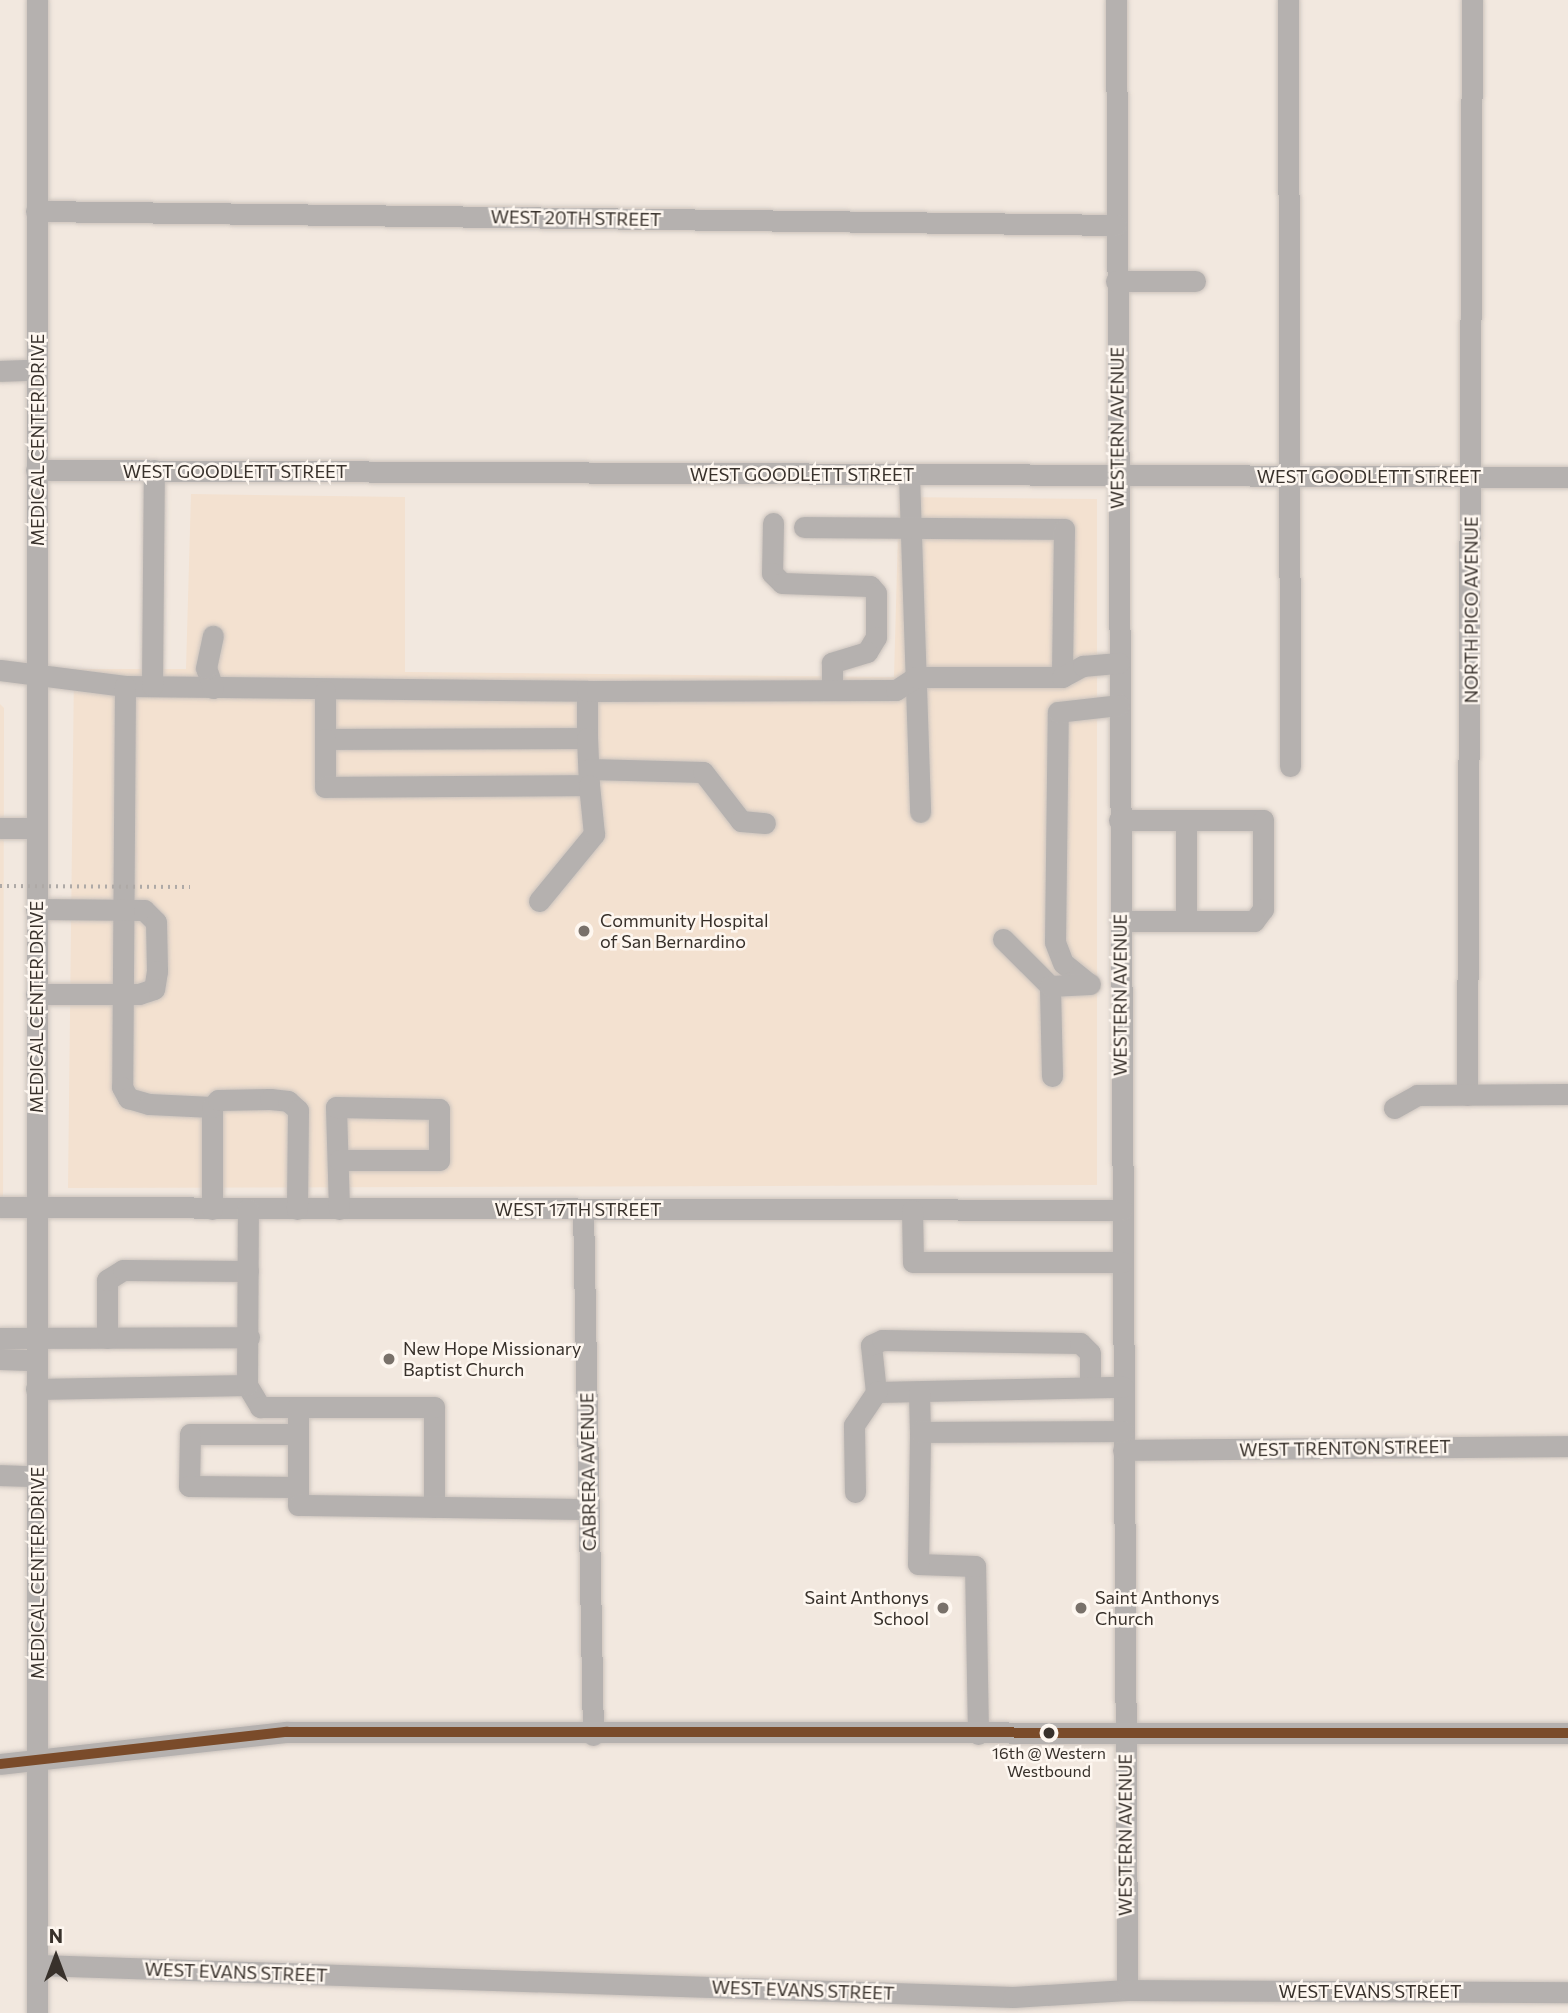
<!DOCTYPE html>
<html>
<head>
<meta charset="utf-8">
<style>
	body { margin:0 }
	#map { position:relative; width:1568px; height:2013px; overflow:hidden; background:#f2e8df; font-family:Commissioner,sans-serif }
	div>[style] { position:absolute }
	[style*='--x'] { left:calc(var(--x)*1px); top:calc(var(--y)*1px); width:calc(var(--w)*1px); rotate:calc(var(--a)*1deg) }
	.built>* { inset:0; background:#f3e1d0 }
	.roads { filter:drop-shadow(0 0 2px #cbc3bd) drop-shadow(0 0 2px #cbc3bd) }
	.minor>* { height:21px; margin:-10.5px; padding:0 10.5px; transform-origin:10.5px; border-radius:10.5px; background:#b5b1af }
	.path-bridge>* { height:3.5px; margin-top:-1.75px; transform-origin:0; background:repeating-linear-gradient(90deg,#aea9a6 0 2px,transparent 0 7px) }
	.bus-1>* { height:10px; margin:-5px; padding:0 5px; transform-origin:5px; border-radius:5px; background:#7a4b2a }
	.dots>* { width:19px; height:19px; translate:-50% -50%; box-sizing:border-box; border:4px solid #fef7f0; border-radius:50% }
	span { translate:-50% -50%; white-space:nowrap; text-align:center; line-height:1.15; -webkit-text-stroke:5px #fef7f0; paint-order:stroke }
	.bus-label { font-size:16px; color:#38312b }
	.street-label { font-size:18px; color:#38312b }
	.poi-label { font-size:18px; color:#38312b }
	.left { translate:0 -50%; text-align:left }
	.right { translate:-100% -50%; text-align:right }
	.north { position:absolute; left:21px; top:1922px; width:70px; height:70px; -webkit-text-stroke:5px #fef7f0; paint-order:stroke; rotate:0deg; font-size:19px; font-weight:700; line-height:28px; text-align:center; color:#38312b }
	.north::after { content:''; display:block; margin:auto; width:24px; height:32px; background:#38312b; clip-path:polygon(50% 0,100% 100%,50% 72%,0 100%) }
</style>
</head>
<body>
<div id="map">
	<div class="built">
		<div style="clip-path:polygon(191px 494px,405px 497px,405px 672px,894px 677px,899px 497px,1097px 499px,1097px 1185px,68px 1188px,74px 669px,186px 669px)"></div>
		<div style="clip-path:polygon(0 704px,4px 708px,3px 1210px,0 1210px)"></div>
	</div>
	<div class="roads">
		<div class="minor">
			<div style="--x:1116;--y:0;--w:1990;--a:89.68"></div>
			<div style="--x:1288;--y:0;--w:766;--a:89.85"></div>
			<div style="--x:36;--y:211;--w:1080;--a:0.74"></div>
			<div style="--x:1116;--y:281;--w:79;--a:0"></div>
			<div style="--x:0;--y:371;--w:37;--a:-2"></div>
			<div style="--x:36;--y:470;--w:1532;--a:0.26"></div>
			<div style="--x:909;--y:475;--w:337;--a:88.1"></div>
			<div style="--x:773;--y:523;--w:50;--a:91.1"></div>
			<div style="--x:772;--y:573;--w:14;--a:45"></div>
			<div style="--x:782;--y:583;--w:88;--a:2"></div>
			<div style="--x:870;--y:586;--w:9;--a:49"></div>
			<div style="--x:876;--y:593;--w:44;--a:90"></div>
			<div style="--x:876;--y:637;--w:17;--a:121"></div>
			<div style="--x:867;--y:652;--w:37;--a:163"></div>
			<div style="--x:832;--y:663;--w:27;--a:90"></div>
			<div style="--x:804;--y:527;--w:260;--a:0.4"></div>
			<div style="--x:1064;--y:529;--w:148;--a:90.8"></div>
			<div style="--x:0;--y:670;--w:126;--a:7.3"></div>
			<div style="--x:125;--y:686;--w:462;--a:0.6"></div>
			<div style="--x:587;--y:691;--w:47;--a:90"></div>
			<div style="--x:587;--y:738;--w:262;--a:179.8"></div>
			<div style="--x:325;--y:739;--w:48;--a:-90"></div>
			<div style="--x:125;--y:686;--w:401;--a:90.4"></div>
			<div style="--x:122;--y:1087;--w:13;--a:61"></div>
			<div style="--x:128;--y:1098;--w:22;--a:16"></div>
			<div style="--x:149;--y:1104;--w:63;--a:2.7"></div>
			<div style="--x:152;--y:686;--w:216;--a:-89.5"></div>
			<div style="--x:213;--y:688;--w:21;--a:-109"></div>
			<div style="--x:206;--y:668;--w:33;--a:-78"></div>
			<div style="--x:587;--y:691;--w:309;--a:-0.2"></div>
			<div style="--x:896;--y:690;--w:24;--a:-33"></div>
			<div style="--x:916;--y:677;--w:146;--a:0"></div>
			<div style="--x:1062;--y:677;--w:24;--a:-28"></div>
			<div style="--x:1083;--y:666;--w:36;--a:-5"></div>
			<div style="--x:325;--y:739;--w:48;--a:90"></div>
			<div style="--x:325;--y:787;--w:264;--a:-0.4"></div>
			<div style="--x:589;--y:785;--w:47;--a:-92.4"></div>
			<div style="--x:589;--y:769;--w:114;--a:1.5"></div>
			<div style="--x:703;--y:772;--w:62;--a:52.2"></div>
			<div style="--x:741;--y:821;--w:24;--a:5"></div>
			<div style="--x:1119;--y:820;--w:144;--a:0"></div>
			<div style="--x:1263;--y:820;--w:89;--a:90"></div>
			<div style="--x:1263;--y:909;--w:15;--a:127"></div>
			<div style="--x:1254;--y:921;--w:134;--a:180"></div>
			<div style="--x:1186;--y:820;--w:101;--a:90"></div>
			<div style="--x:0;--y:828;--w:36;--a:0"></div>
			<div style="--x:539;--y:901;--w:87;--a:-50.6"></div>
			<div style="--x:594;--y:834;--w:49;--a:-95.8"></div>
			<div style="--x:36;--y:909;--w:108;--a:0.5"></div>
			<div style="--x:144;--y:910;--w:17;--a:45"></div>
			<div style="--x:156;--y:922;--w:49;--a:88.8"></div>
			<div style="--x:157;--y:971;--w:18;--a:99"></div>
			<div style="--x:154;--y:989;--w:16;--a:162"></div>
			<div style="--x:139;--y:994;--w:103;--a:180"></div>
			<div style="--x:1003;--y:939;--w:66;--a:45"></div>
			<div style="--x:1089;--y:984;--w:33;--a:-141"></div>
			<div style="--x:1063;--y:963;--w:22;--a:-111"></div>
			<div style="--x:1055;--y:942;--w:230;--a:-89.3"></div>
			<div style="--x:1058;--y:712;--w:61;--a:-6.5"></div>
			<div style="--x:1052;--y:1076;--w:90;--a:-91.3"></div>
			<div style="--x:1050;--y:986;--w:40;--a:-2.9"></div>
			<div style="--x:1467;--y:1095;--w:1095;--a:-89.74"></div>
			<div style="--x:1394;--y:1108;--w:26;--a:-29"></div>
			<div style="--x:1417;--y:1095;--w:151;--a:-0.4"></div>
			<div style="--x:0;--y:1207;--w:1122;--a:0.15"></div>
			<div style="--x:212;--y:1209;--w:102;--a:-90"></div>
			<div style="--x:212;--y:1107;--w:9;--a:-49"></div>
			<div style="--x:218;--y:1100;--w:52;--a:-1.1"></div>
			<div style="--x:270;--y:1099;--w:18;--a:6"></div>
			<div style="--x:288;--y:1101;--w:13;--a:42"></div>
			<div style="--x:298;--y:1110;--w:99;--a:90.6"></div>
			<div style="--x:339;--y:1209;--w:102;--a:-91.7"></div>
			<div style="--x:336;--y:1107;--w:103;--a:1.1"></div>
			<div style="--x:439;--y:1109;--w:51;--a:90"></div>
			<div style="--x:439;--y:1160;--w:100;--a:180"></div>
			<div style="--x:583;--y:1209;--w:526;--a:88.91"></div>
			<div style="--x:912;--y:1210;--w:52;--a:88.9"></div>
			<div style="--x:913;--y:1262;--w:209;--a:0"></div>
			<div style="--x:0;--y:1338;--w:249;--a:-0.2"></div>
			<div style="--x:107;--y:1338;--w:58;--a:-90"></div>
			<div style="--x:107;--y:1280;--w:19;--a:-32"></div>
			<div style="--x:123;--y:1270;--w:125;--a:0.5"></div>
			<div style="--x:0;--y:1359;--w:36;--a:2"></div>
			<div style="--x:247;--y:1385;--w:26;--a:59"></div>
			<div style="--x:260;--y:1407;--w:38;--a:0"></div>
			<div style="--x:36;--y:1389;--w:211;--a:-1.1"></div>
			<div style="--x:247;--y:1385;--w:176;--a:-89.7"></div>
			<div style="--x:876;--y:1392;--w:47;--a:-96.1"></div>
			<div style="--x:871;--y:1345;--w:12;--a:-24"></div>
			<div style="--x:882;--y:1340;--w:198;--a:0.9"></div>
			<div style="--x:1080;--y:1343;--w:14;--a:45"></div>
			<div style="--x:1090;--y:1353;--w:33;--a:90"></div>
			<div style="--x:876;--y:1392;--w:247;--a:-1.2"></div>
			<div style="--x:919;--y:1392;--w:40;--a:88.6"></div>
			<div style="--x:298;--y:1434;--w:108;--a:180"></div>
			<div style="--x:190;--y:1434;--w:52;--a:91.1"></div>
			<div style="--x:189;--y:1486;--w:109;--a:0.5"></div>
			<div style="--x:1123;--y:1450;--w:445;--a:-0.5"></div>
			<div style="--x:0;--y:1475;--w:36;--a:2"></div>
			<div style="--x:855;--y:1492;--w:67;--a:-90.9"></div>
			<div style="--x:854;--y:1425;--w:40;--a:-56"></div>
			<div style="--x:434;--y:1507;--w:100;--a:-90"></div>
			<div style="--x:434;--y:1407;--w:136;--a:180"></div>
			<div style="--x:298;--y:1407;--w:98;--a:90"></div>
			<div style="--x:298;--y:1505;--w:291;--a:0.8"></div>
			<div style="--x:978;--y:1734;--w:168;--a:-91"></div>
			<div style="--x:975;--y:1566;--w:57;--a:-178"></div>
			<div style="--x:918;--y:1564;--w:132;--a:-89.1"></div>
			<div style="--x:920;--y:1432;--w:203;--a:-0.3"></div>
			<div style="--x:0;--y:1764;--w:288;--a:-6.4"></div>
			<div style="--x:286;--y:1732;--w:1282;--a:0.04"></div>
			<div style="--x:38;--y:1965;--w:976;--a:1.88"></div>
			<div style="--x:1013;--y:1997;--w:114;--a:-3.5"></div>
			<div style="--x:1127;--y:1990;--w:441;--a:0.3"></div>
			<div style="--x:37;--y:2013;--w:2013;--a:-90"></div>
		</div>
	</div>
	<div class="path-bridge">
		<div style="--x:0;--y:886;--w:190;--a:0.3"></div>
	</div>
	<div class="bus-1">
		<div style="--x:0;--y:1764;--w:288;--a:-6.4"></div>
		<div style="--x:286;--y:1732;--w:1282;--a:0.04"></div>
	</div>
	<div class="dots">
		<div style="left:584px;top:931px;background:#79716a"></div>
		<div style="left:389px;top:1359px;background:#79716a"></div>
		<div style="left:943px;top:1608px;background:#79716a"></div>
		<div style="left:1081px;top:1608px;background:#79716a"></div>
		<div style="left:1049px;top:1733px;background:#38312b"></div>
	</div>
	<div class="bus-label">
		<span style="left:1049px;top:1762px">16th @ Western<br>Westbound</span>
	</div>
	<div class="street-label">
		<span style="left:576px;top:218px;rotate:1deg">WEST 20TH STREET</span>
		<span style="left:1117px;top:428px;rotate:-90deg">WESTERN AVENUE</span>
		<span style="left:37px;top:440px;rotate:-90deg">MEDICAL CENTER DRIVE</span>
		<span style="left:235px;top:471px">WEST GOODLETT STREET</span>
		<span style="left:802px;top:474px">WEST GOODLETT STREET</span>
		<span style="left:1369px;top:476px">WEST GOODLETT STREET</span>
		<span style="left:1471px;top:610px;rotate:-90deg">NORTH PICO AVENUE</span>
		<span style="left:1120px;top:995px;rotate:-90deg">WESTERN AVENUE</span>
		<span style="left:36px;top:1007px;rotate:-90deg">MEDICAL CENTER DRIVE</span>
		<span style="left:578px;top:1209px">WEST 17TH STREET</span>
		<span style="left:1345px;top:1448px;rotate:-1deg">WEST TRENTON STREET</span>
		<span style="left:588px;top:1472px;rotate:-91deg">CABRERA AVENUE</span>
		<span style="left:37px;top:1573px;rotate:-90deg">MEDICAL CENTER DRIVE</span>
		<span style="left:1125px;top:1835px;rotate:-90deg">WESTERN AVENUE</span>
		<span style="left:236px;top:1972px;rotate:2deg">WEST EVANS STREET</span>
		<span style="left:803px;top:1990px;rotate:2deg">WEST EVANS STREET</span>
		<span style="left:1370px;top:1991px">WEST EVANS STREET</span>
	</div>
	<div class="poi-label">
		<span class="left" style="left:600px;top:931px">Community Hospital<br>of San Bernardino</span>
		<span class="left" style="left:403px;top:1359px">New Hope Missionary<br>Baptist Church</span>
		<span class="right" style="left:929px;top:1608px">Saint Anthonys<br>School</span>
		<span class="left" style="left:1095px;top:1608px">Saint Anthonys<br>Church</span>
	</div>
	<div class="north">N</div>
</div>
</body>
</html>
